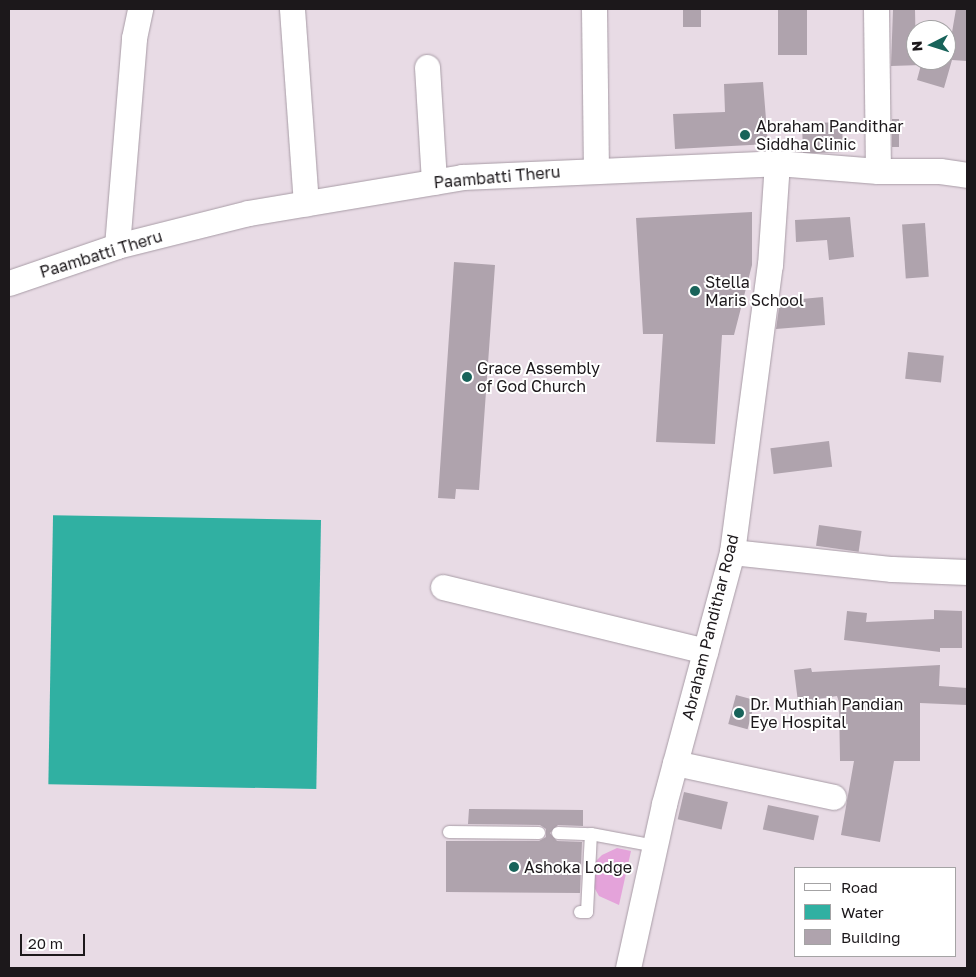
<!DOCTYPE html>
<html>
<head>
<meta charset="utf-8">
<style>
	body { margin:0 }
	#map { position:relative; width:976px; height:977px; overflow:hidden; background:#e8dbe5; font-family:"Golos Text",sans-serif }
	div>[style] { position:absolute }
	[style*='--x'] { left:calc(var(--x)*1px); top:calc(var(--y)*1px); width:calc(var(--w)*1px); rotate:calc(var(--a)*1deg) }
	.green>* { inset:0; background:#e4a3da }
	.water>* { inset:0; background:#30b0a2; transform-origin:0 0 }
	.building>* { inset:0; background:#afa3ad; transform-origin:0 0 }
	.roads { filter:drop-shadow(0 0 1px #a89ca6) drop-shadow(0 0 1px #a89ca6) }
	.service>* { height:12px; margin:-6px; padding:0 6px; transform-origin:6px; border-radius:6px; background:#fff }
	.minor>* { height:25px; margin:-12.5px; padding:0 12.5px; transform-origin:12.5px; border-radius:12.5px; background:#fff }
	.dots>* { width:14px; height:14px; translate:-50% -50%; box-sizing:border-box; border:2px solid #fff; border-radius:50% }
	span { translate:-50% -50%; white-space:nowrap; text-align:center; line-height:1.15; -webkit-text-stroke:4px #fff; paint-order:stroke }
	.poi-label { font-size:16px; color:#1c181b }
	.left { translate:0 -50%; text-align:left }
	.street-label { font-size:16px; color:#1c181b }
	.frame { position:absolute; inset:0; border:10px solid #1c181b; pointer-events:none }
	.legend { position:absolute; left:794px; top:867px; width:162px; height:90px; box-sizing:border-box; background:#fff; border:1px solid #a4a3a4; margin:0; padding:6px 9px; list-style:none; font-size:15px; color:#1c181b }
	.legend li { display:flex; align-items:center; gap:10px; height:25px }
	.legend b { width:25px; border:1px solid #a4a3a4 }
	.north { position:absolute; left:906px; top:20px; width:50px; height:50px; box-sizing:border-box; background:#fff; border:1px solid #a4a3a4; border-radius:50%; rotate:265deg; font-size:14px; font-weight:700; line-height:20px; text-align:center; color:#1c181b }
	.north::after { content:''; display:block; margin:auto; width:18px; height:22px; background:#18635a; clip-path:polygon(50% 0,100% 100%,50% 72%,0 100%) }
	.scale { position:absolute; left:20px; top:934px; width:65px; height:22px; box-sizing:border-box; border:2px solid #1c181b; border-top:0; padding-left:6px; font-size:15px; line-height:18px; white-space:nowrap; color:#1c181b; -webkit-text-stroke:4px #fff; paint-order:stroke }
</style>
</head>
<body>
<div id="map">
	<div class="green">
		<div style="clip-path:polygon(617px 848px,631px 851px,619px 905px,599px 896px,591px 882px,591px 866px,602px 855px)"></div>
	</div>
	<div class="water">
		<div style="left:321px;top:520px;width:269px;height:268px;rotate:91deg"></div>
	</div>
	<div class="building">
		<div style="left:683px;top:9px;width:18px;height:18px"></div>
		<div style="left:778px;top:9px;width:29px;height:46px"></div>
		<div style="clip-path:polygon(893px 9px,915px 9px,916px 60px,946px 60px,946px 43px,950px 44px,956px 9px,967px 9px,967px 61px,952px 60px,944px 88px,917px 80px,921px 65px,891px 66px)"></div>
		<div style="clip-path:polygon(763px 82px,768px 144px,675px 149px,673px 114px,725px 112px,724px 84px)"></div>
		<div style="left:892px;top:119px;width:7px;height:28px"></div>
		<div style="left:842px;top:122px;width:30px;height:40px;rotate:88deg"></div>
		<div style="clip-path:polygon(752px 212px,752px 265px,734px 335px,722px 335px,715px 444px,656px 442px,663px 334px,643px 334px,636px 218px)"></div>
		<div style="clip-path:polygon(850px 217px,854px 257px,829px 260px,827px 240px,796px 242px,795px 220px)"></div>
		<div style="left:925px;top:223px;width:54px;height:23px;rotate:86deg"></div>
		<div style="clip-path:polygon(454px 262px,495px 265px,479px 490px,456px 489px,455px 499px,438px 498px)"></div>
		<div style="clip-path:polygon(823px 297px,825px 325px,776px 329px,780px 301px)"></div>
		<div style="left:908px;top:352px;width:36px;height:27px;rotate:6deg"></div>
		<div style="left:829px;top:441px;width:26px;height:59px;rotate:83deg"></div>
		<div style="left:819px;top:525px;width:43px;height:21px;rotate:8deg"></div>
		<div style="clip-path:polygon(934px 610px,962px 611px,962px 648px,940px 648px,940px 652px,844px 640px,847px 611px,867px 613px,866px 622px,934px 619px)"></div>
		<div style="clip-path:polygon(940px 665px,939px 686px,967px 688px,967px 705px,920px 703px,920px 761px,894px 761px,880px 842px,841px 835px,854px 761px,840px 761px,839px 702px,837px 696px,798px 702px,794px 670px,811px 668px,812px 672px)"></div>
		<div style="left:736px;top:695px;width:20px;height:30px;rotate:15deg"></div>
		<div style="left:684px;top:792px;width:45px;height:28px;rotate:13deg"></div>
		<div style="left:768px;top:805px;width:52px;height:25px;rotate:12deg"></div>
		<div style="clip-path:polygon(469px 809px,583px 810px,583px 826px,558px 825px,550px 833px,557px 841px,582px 842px,580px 893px,446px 892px,446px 841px,539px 841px,546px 837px,546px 829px,540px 825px,468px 824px)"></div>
	</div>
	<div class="roads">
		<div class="service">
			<div style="--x:449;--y:832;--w:90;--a:0.6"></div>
			<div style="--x:558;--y:833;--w:33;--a:2"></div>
			<div style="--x:580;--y:912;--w:7;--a:0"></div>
			<div style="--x:587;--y:912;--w:78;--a:-87.1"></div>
			<div style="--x:591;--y:834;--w:65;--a:10.6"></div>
		</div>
		<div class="minor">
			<div style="--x:292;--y:9;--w:195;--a:85.9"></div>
			<div style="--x:594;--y:9;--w:159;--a:89.3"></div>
			<div style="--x:876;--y:9;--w:162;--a:89.3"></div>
			<div style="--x:427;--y:67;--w:115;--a:86.5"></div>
			<div style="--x:117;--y:246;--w:209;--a:-85.3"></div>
			<div style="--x:134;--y:38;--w:30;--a:-78"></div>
			<div style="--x:9;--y:283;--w:114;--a:-18.9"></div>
			<div style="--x:117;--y:246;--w:135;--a:-14.1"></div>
			<div style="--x:248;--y:213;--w:217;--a:-9.5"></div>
			<div style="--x:462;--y:177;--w:315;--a:-2.5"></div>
			<div style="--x:777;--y:163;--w:101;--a:4.5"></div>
			<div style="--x:878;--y:171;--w:62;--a:0"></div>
			<div style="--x:940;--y:171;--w:27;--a:8"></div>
			<div style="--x:732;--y:552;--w:161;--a:6.1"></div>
			<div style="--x:892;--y:569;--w:75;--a:2.3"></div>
			<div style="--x:443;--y:587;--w:270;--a:13.7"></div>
			<div style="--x:675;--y:763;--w:162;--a:12.1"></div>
			<div style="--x:628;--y:968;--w:168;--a:-77.6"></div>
			<div style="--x:664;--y:804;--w:261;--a:-74.9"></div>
			<div style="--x:732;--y:552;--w:290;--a:-82.5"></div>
			<div style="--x:770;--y:265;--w:102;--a:-86.1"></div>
		</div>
	</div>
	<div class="dots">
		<div style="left:745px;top:135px;background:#18635a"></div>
		<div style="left:695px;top:291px;background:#18635a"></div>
		<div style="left:467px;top:377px;background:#18635a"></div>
		<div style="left:739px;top:713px;background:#18635a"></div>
		<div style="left:514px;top:867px;background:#18635a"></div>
	</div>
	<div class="poi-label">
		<span class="left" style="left:756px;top:135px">Abraham Pandithar<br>Siddha Clinic</span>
		<span class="left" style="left:705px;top:291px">Stella<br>Maris School</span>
		<span class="left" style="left:477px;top:377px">Grace Assembly<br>of God Church</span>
		<span class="left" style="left:750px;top:713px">Dr. Muthiah Pandian<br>Eye Hospital</span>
		<span class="left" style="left:524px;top:867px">Ashoka Lodge</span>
	</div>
	<div class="street-label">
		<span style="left:497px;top:177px;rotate:-5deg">Paambatti Theru</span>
		<span style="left:101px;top:254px;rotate:-17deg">Paambatti Theru</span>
		<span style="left:710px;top:627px;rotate:-76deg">Abraham Pandithar Road</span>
	</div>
	<div class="frame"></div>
	<ul class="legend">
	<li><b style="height:6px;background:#fff"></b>Road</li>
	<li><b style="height:14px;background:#30b0a2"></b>Water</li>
	<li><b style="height:14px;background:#afa3ad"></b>Building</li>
	</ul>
	<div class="north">N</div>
	<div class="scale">20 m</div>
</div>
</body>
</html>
